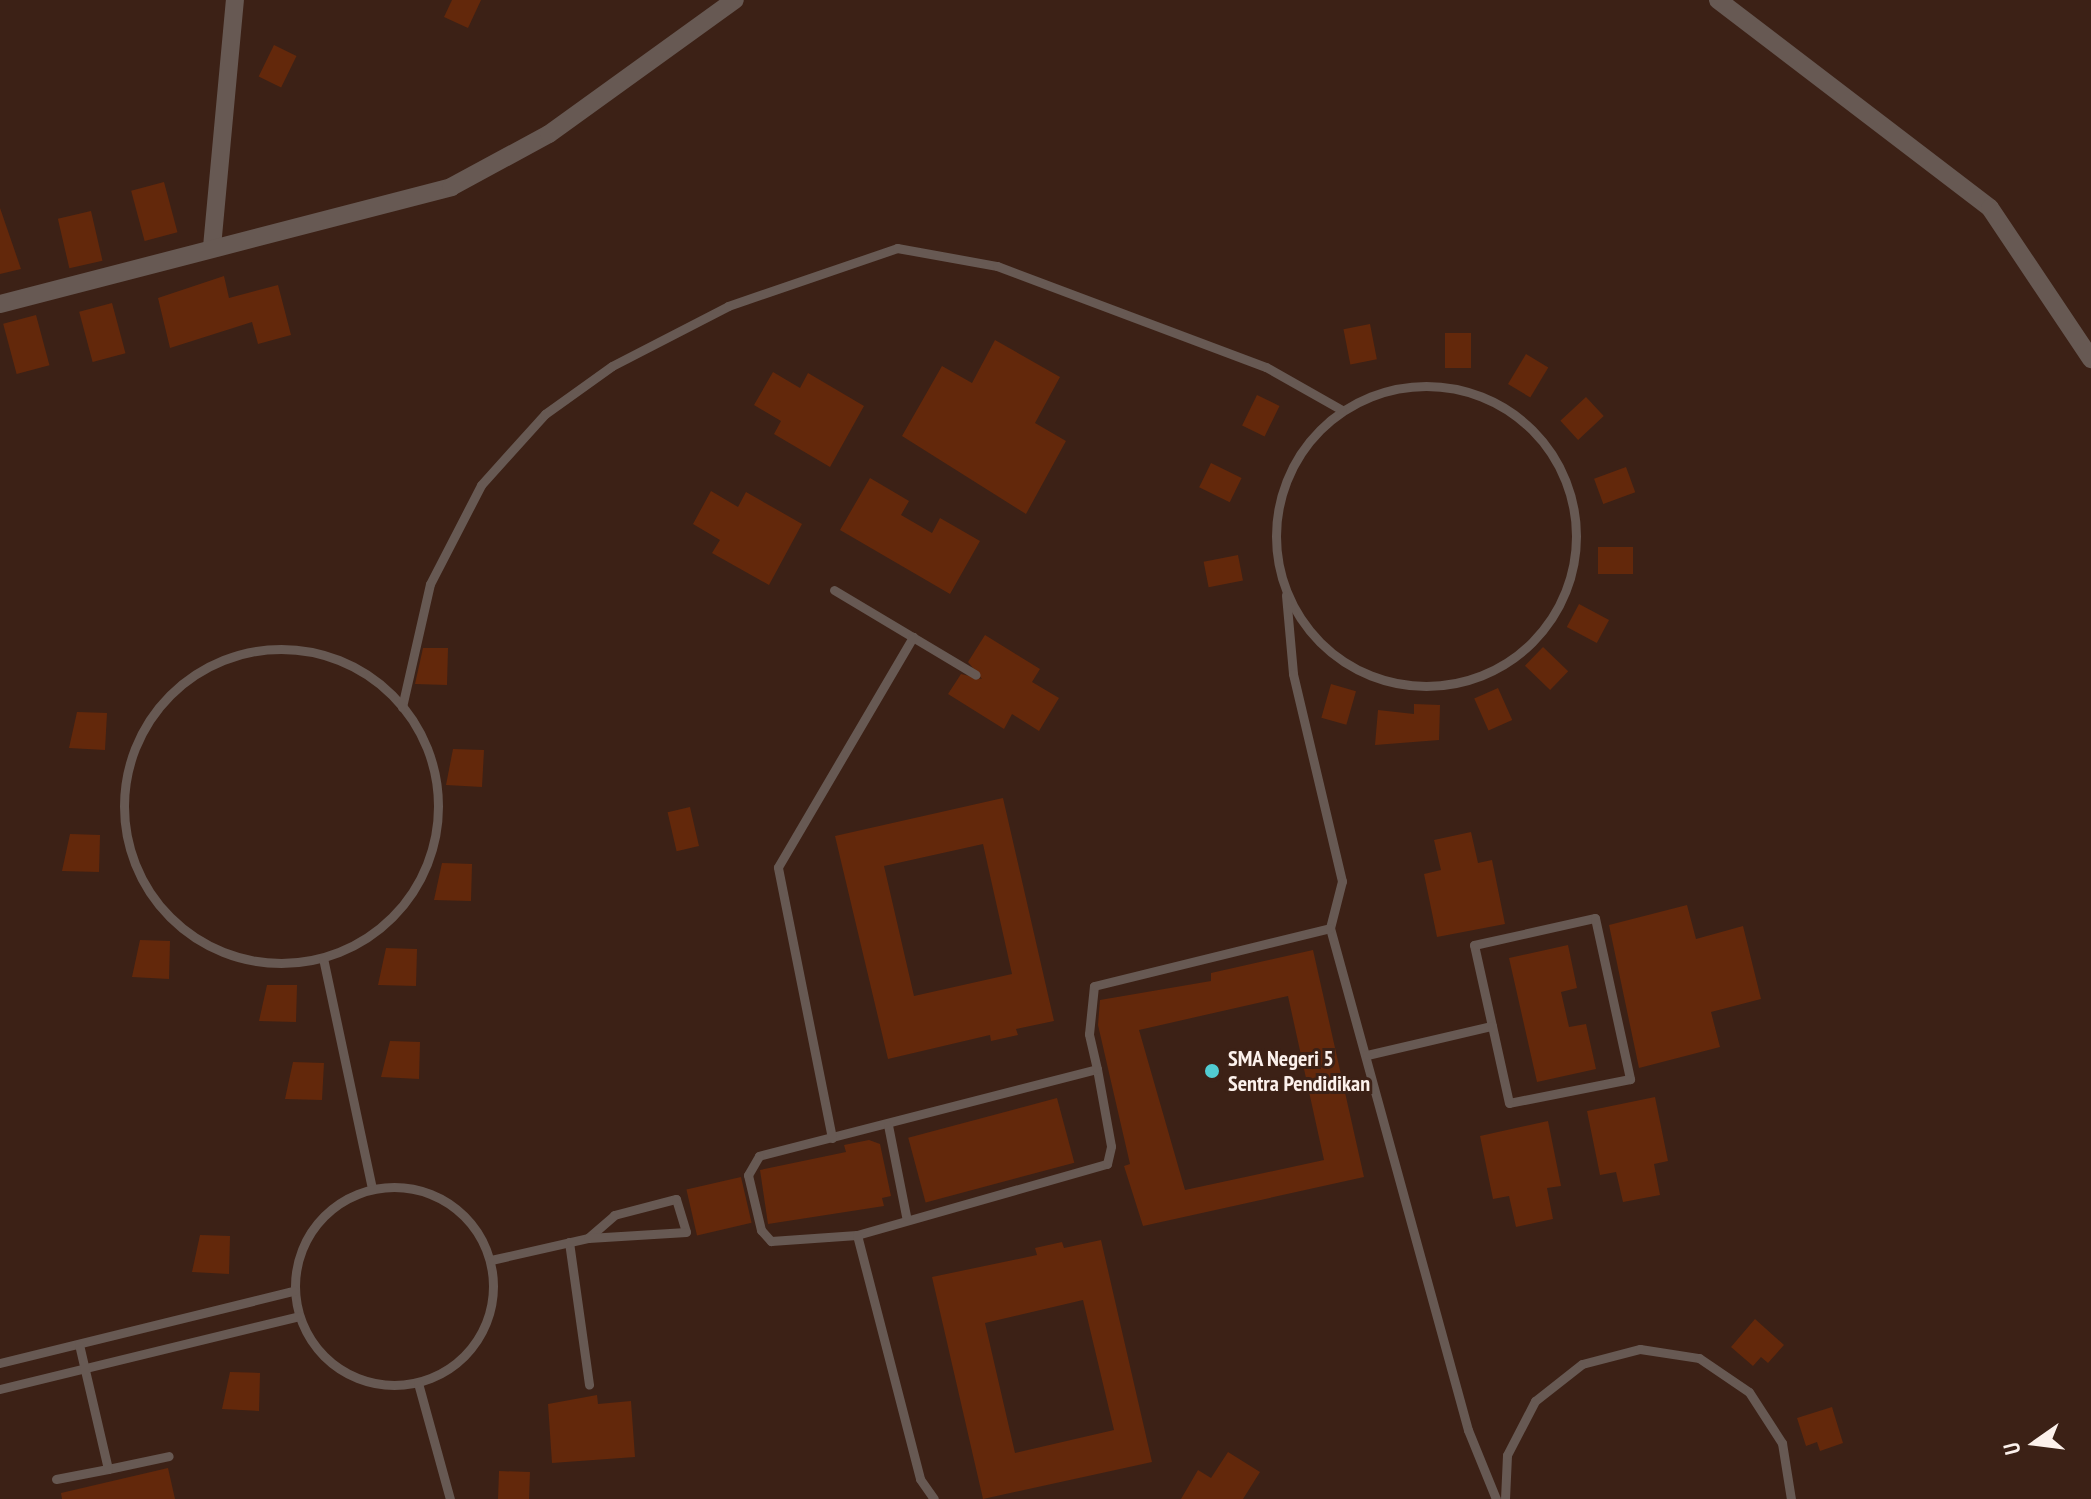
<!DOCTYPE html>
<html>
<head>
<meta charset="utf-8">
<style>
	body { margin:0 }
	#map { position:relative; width:2091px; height:1499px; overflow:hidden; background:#3c2116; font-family:"PT Sans Narrow",sans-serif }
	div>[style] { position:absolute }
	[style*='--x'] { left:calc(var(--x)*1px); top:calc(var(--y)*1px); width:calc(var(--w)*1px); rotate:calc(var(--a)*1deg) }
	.building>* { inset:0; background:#63280b; transform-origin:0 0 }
	.service>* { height:9px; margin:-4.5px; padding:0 4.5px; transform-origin:4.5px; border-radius:4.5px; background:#675953 }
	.service>.ring { margin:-4.5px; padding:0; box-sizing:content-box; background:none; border:9px solid #675953; border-radius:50% }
	.minor>* { height:18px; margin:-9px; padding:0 9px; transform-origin:9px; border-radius:9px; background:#675953 }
	.dots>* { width:22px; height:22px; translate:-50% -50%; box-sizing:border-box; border:4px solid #3c2116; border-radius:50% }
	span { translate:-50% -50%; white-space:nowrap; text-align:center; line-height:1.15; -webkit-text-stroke:6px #3c2116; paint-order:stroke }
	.poi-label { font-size:22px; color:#fcf1ec; font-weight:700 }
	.left { translate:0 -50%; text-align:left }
	.north { position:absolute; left:1995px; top:1403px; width:80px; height:80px; -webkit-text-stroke:6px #3c2116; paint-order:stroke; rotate:256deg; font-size:22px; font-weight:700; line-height:32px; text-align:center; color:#fcf1ec }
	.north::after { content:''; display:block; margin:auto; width:28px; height:36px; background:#fcf1ec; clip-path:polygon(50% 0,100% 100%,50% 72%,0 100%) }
</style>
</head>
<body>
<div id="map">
	<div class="building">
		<div style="clip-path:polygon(452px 0,481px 0,468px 28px,444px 17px)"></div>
		<div style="left:274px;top:45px;width:25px;height:35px;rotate:26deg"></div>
		<div style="left:164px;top:182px;width:52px;height:34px;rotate:75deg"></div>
		<div style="clip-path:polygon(0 208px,21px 269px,0 274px)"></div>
		<div style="left:91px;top:211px;width:51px;height:34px;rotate:77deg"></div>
		<div style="clip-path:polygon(224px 276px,229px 298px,278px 285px,291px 335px,258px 344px,252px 322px,170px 348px,158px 298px)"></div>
		<div style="left:112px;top:303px;width:52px;height:34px;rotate:75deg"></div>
		<div style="left:36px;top:315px;width:52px;height:34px;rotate:75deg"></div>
		<div style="left:1370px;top:324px;width:36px;height:27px;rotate:79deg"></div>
		<div style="left:1445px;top:333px;width:26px;height:35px"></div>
		<div style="clip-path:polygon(995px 340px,1060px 377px,1035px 423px,1066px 441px,1026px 514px,902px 436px,942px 366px,972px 383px)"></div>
		<div style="left:1526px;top:354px;width:26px;height:35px;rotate:31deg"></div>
		<div style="clip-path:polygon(773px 372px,800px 388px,808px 373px,864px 406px,830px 467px,774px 434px,781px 421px,754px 405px)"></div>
		<div style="left:1257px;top:395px;width:25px;height:34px;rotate:26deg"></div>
		<div style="left:1586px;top:397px;width:26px;height:35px;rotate:47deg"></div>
		<div style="left:1211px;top:463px;width:34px;height:27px;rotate:26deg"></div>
		<div style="left:1626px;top:467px;width:27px;height:34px;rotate:70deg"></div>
		<div style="clip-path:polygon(870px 478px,909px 501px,901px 515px,932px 533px,940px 518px,980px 541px,950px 594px,840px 530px)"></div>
		<div style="clip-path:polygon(711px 491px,738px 507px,746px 492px,802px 524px,769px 585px,712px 553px,720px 540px,693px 524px)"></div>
		<div style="left:1598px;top:547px;width:35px;height:27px"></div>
		<div style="left:1238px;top:555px;width:26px;height:35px;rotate:79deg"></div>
		<div style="left:1579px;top:604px;width:34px;height:26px;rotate:28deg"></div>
		<div style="clip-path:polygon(985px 635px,1040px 669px,1032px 682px,1059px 698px,1039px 731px,1012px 714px,1004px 729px,948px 694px,961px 674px,982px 679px,968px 662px)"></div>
		<div style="left:1543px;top:647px;width:35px;height:26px;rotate:44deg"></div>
		<div style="clip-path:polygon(423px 648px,448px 648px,447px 685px,415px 684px)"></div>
		<div style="left:1331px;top:684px;width:26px;height:35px;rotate:16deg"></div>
		<div style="left:1498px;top:688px;width:35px;height:26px;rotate:66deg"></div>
		<div style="clip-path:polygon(1414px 704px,1440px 705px,1439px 740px,1375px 745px,1378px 710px,1414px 714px)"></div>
		<div style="clip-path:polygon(77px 712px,107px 713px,105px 750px,69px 748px)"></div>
		<div style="clip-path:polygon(453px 749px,484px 750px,482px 787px,446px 785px)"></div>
		<div style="clip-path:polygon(evenodd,1003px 798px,1054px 1021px,1016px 1029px,1018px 1035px,991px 1041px,990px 1035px,888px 1059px,835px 836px,1003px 798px,983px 844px,1012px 974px,914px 996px,884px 866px,983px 844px)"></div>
		<div style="left:690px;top:807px;width:40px;height:23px;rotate:77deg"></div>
		<div style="clip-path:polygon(1471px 832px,1478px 863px,1492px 860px,1505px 924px,1437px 937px,1424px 874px,1441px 870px,1434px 840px)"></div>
		<div style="clip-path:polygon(70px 834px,100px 835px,99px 872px,62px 871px)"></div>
		<div style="clip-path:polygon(442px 863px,472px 864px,471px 901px,434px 900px)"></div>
		<div style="clip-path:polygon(1687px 905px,1696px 939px,1743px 926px,1761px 999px,1711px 1012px,1720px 1047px,1639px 1068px,1609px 925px)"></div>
		<div style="clip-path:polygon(140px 940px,170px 941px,169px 979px,132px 977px)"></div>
		<div style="clip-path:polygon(1568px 945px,1577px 988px,1561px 992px,1569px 1027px,1586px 1024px,1596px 1069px,1537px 1082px,1509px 958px)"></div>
		<div style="clip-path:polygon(386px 948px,417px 949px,416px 986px,378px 985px)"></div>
		<div style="clip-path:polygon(evenodd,1313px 950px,1364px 1177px,1143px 1226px,1124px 1166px,1130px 1164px,1098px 1025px,1100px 1000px,1211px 981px,1211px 973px,1313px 950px,1288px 996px,1324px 1160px,1185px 1190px,1139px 1030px,1288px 996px)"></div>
		<div style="clip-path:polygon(267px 985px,297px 985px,296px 1022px,259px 1021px)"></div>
		<div style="clip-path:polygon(390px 1041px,420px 1042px,419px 1079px,381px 1077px)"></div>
		<div style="clip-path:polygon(293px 1062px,324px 1063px,322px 1100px,285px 1099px)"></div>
		<div style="clip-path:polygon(1655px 1097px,1668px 1161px,1654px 1164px,1660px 1195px,1623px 1202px,1616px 1172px,1600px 1175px,1587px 1111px)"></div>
		<div style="left:1057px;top:1098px;width:67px;height:154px;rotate:75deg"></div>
		<div style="clip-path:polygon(1548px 1121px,1561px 1186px,1547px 1188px,1553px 1219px,1516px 1227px,1509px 1196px,1493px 1199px,1480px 1136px)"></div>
		<div style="clip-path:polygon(869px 1140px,880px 1144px,891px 1196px,882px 1198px,884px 1206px,768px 1224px,760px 1170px,846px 1152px,844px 1145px)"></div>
		<div style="left:741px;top:1177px;width:47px;height:56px;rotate:77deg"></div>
		<div style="clip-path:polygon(200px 1235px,230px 1236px,229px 1274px,192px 1272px)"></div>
		<div style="clip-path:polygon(evenodd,1101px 1240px,1152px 1462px,983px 1499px,932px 1277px,1037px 1255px,1035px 1248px,1062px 1242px,1064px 1248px,1101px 1240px,1083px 1300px,1114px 1430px,1015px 1453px,985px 1323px,1083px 1300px)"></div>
		<div style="clip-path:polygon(1755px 1319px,1784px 1345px,1768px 1363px,1761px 1357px,1753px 1366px,1731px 1347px)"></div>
		<div style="clip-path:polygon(230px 1372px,260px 1373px,259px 1411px,222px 1409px)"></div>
		<div style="clip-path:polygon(597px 1395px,598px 1404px,631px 1401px,635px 1457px,552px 1463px,548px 1404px)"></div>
		<div style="clip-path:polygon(1832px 1407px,1843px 1443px,1820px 1451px,1817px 1442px,1806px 1446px,1797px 1418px)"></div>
		<div style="clip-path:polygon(1228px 1452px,1260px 1472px,1243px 1499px,1181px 1499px,1198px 1470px,1211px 1478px)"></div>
		<div style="clip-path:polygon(168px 1468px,175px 1499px,62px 1499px,61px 1493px)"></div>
		<div style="left:499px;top:1471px;width:31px;height:28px;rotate:2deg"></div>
	</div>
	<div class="service">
		<div class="ring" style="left:1276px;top:386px;width:291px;height:291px"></div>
		<div style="--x:834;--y:590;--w:165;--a:30.9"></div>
		<div style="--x:1286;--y:595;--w:79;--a:84.9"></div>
		<div style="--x:1293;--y:674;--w:213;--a:76.7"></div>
		<div style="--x:1342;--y:881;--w:49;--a:104.3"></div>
		<div style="--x:1330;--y:928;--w:521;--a:74.63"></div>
		<div style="--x:1468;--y:1430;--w:74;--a:67.9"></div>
		<div class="ring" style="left:124px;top:649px;width:305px;height:305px"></div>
		<div style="--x:402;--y:707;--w:126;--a:-77.2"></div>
		<div style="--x:430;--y:584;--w:111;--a:-62.7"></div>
		<div style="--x:481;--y:485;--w:96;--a:-48"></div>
		<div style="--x:545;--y:414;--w:82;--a:-35.6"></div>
		<div style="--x:612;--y:366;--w:131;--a:-27.3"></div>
		<div style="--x:728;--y:306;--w:179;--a:-18.9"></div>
		<div style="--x:897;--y:248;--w:102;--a:10.2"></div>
		<div style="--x:997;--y:266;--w:287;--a:20.6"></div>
		<div style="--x:1266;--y:367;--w:87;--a:29.5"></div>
		<div style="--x:323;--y:958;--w:235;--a:78"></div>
		<div style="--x:1367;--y:1055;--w:128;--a:-13.1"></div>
		<div style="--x:1492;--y:1026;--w:83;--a:-102.5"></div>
		<div style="--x:1474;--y:945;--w:124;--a:-12.6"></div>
		<div style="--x:1595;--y:918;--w:165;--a:77.7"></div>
		<div style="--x:1630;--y:1079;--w:123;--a:168.8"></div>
		<div style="--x:1509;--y:1103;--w:79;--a:-102.4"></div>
		<div style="--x:1097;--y:1069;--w:349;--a:165.6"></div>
		<div style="--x:759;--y:1156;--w:22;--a:120"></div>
		<div style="--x:748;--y:1175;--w:57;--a:76.7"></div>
		<div style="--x:761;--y:1230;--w:15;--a:48"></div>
		<div style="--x:771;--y:1241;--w:86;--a:-4"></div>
		<div style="--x:857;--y:1235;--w:260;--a:-15.9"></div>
		<div style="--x:1107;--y:1164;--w:18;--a:-77"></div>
		<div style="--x:1111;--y:1146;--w:78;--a:-100.3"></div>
		<div style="--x:1097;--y:1069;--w:36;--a:-103"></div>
		<div style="--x:1089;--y:1034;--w:48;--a:-84.1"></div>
		<div style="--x:1094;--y:986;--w:243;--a:-13.8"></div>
		<div style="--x:888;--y:1125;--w:93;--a:78.8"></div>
		<div style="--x:832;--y:1138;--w:276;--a:-101.3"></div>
		<div style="--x:778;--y:867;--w:267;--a:-59.6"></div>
		<div class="ring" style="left:295px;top:1187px;width:189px;height:189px"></div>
		<div style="--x:857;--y:1235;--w:252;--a:75.5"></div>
		<div style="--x:920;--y:1479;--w:24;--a:55"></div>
		<div style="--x:569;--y:1242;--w:144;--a:82"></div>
		<div style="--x:491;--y:1260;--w:99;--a:-12.8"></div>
		<div style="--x:588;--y:1238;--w:35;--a:-41"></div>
		<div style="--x:614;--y:1215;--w:64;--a:-14.5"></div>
		<div style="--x:676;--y:1199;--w:34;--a:73"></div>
		<div style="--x:686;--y:1232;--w:98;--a:176.5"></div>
		<div style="--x:0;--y:1363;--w:303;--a:-13.8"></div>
		<div style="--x:418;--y:1383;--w:120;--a:74.6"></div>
		<div style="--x:0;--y:1389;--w:308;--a:-13.7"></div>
		<div style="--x:108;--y:1469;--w:62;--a:-12"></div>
		<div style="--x:56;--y:1479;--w:53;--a:-10.9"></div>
		<div style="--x:108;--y:1469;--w:128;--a:-103.1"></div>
		<div style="--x:1505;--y:1499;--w:44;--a:-87.4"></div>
		<div style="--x:1507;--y:1455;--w:61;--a:-62.6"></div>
		<div style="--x:1535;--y:1401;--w:60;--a:-38.2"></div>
		<div style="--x:1582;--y:1364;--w:60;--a:-14.5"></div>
		<div style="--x:1640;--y:1349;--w:60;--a:8.7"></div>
		<div style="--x:1699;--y:1358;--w:60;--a:34.2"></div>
		<div style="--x:1749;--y:1392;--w:61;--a:57.1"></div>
		<div style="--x:1782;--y:1443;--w:57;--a:80.9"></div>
	</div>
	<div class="minor">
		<div style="--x:1718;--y:0;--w:342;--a:37.4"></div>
		<div style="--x:1990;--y:208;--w:182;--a:56.2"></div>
		<div style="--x:212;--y:247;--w:248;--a:-84.7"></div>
		<div style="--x:0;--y:304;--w:466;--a:-14.5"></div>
		<div style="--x:451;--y:187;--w:111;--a:-28.4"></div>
		<div style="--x:549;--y:134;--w:229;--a:-35.8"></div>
	</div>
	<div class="dots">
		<div style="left:1212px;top:1071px;background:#51ccd2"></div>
	</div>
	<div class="poi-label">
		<span class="left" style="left:1228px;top:1071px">SMA Negeri 5<br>Sentra Pendidikan</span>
	</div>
	<div class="north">U</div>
</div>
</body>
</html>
